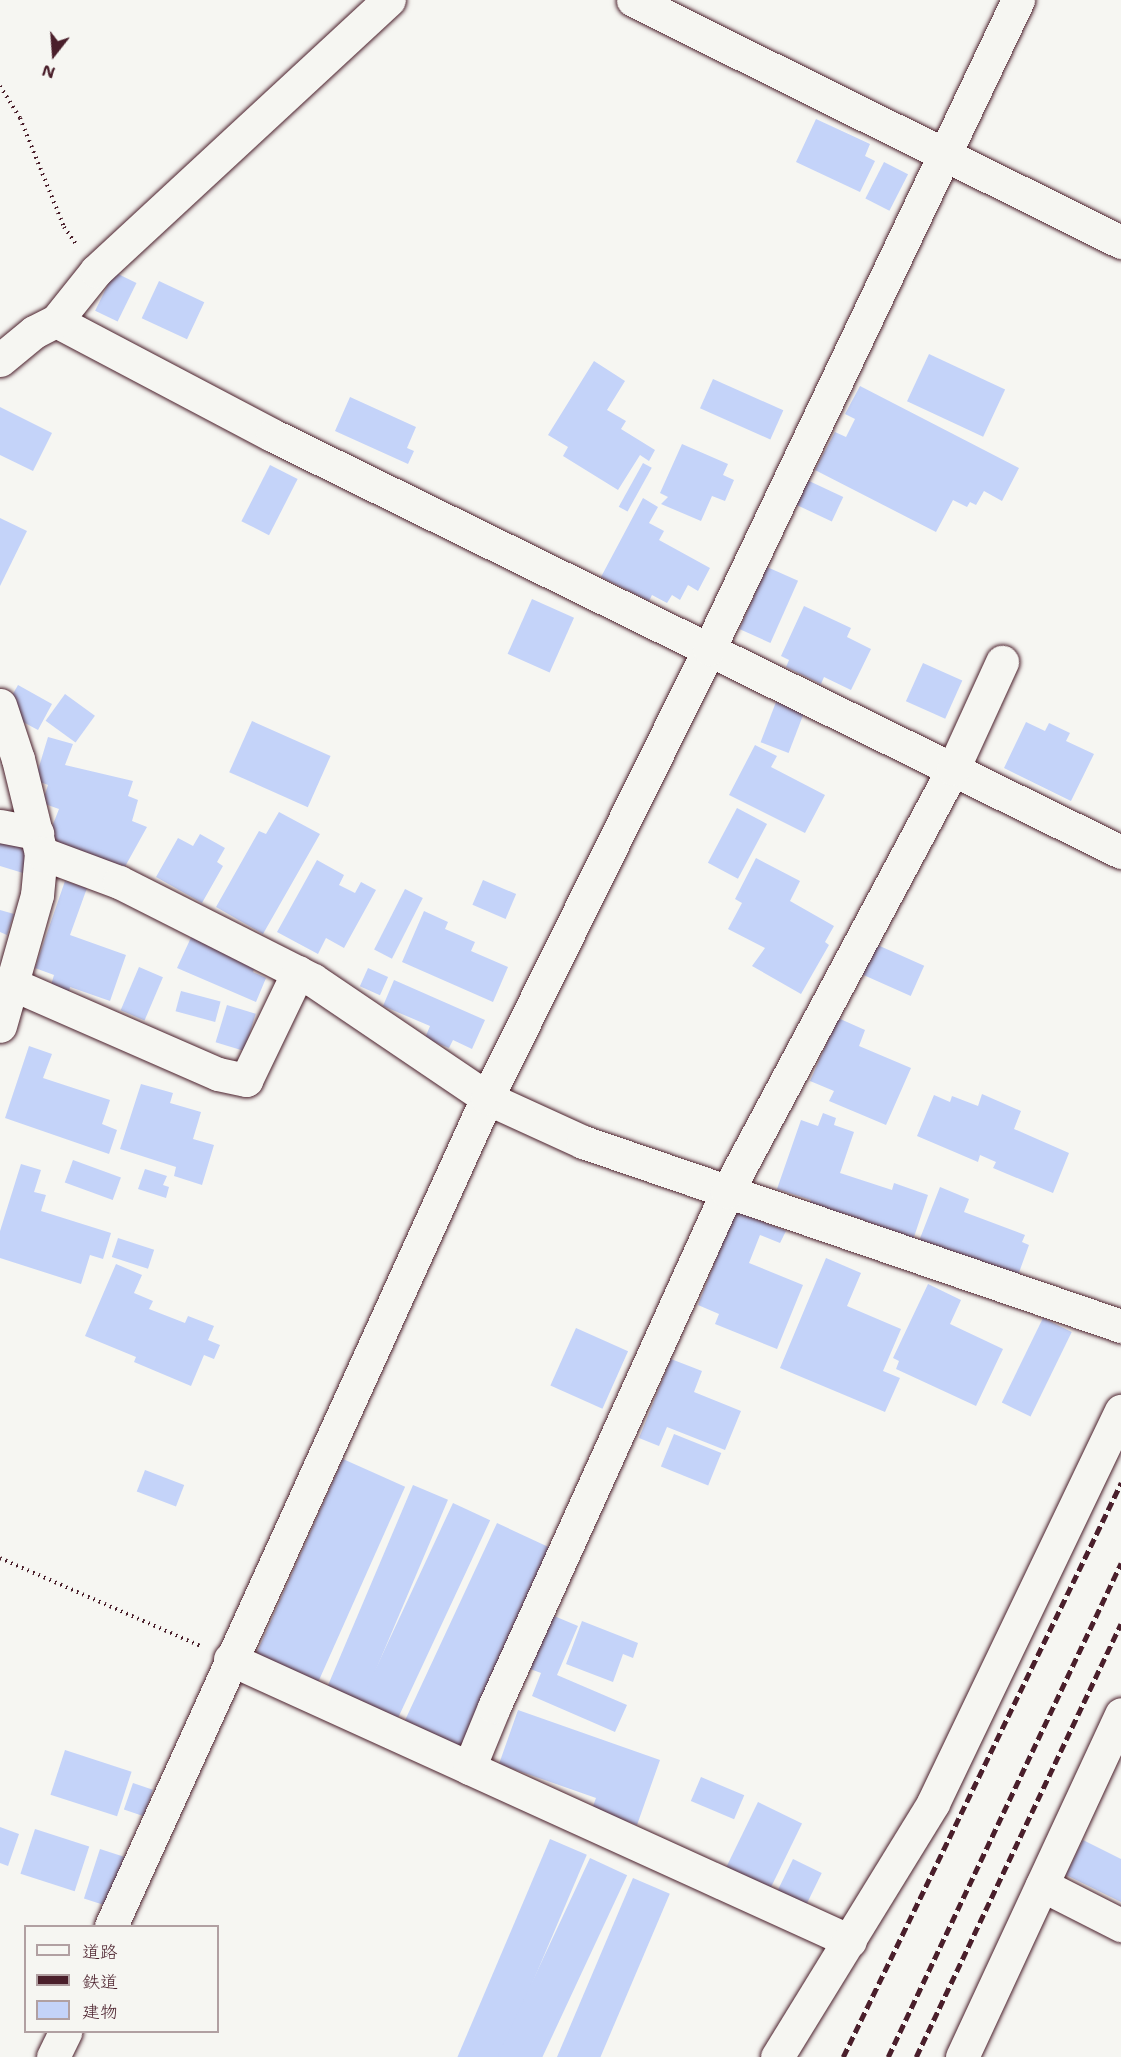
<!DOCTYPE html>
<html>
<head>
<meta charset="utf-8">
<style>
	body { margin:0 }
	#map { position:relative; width:1121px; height:2057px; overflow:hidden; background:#f6f6f2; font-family:"Shantell Sans","Klee One",sans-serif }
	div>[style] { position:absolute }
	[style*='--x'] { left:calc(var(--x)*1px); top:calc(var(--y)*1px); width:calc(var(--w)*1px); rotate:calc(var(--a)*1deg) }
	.building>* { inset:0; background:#c4d3f9; transform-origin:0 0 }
	.path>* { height:4px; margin-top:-2px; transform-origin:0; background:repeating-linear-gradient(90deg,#4a1f2b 0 1.5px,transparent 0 6px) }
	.roads { filter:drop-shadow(0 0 2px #4a1f2b) drop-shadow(0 0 2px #4a1f2b) }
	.minor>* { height:33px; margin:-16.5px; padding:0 16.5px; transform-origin:16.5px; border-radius:16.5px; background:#f6f6f2 }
	.rail>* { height:4.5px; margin-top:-2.25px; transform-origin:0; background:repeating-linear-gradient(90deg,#4a1f2b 0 9px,transparent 0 13.5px) }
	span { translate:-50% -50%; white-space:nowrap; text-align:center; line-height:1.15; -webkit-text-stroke:4.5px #f6f6f2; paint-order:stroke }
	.legend { position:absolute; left:24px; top:1925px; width:195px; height:108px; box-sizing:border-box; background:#f6f6f2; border:2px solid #b1a0a2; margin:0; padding:8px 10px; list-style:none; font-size:18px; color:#4a1f2b }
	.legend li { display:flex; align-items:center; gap:12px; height:30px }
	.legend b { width:30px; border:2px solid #b1a0a2 }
	.north { position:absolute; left:24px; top:24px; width:60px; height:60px; -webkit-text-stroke:4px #f6f6f2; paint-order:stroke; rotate:197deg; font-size:16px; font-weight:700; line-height:24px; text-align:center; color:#4a1f2b }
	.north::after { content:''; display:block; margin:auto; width:21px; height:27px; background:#4a1f2b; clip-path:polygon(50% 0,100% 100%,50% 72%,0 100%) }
</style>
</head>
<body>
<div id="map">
	<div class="building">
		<div style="clip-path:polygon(816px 119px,870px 144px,865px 156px,875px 161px,860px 192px,796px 162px)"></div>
		<div style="left:884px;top:162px;width:27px;height:41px;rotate:27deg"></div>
		<div style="left:114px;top:272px;width:25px;height:43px;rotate:26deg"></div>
		<div style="left:159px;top:281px;width:50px;height:41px;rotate:25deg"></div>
		<div style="left:929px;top:354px;width:84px;height:52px;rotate:25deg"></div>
		<div style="clip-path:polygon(594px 361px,625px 381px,607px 410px,626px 421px,621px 429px,655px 450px,649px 461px,640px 455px,618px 490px,563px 456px,568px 447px,548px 435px)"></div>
		<div style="left:713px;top:379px;width:77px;height:32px;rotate:24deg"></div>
		<div style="clip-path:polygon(860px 386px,1019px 468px,1002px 501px,984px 491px,976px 505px,970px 502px,967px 507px,953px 500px,936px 532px,815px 470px,835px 432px,846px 437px,855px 419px,845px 414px)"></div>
		<div style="clip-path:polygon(350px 397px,416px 427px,407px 448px,414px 451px,408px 464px,335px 431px)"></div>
		<div style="clip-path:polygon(0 407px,52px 433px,33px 471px,0 455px)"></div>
		<div style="clip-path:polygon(682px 444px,728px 464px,723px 475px,734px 480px,725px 501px,712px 496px,701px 521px,661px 504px,668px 497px,660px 493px)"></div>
		<div style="left:643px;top:463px;width:10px;height:50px;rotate:29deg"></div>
		<div style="left:270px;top:465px;width:31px;height:63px;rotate:27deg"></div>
		<div style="left:807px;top:480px;width:40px;height:27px;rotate:25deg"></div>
		<div style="clip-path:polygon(643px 498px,658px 507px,649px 523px,664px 531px,659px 540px,710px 568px,698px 591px,688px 585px,680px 600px,672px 595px,667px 603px,652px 595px,649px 601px,601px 577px)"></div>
		<div style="clip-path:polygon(0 518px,27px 531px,0 586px)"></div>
		<div style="left:767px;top:567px;width:34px;height:68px;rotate:24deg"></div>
		<div style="left:532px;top:599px;width:46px;height:60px;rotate:24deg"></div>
		<div style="clip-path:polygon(804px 606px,851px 628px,847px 637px,871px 649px,851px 690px,824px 677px,821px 684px,786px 667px,789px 660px,781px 656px)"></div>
		<div style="left:923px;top:663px;width:43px;height:42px;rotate:24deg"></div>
		<div style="clip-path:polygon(18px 685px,52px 704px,38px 730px,10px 715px,10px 699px)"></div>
		<div style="left:65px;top:694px;width:37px;height:33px;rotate:36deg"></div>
		<div style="left:776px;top:702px;width:30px;height:43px;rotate:21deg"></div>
		<div style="left:252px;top:721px;width:86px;height:56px;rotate:24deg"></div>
		<div style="clip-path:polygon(1026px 722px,1045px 731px,1049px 723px,1070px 733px,1066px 741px,1094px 754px,1071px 801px,1004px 768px)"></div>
		<div style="clip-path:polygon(48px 737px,73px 744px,65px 765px,133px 781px,128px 796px,138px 800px,132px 821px,147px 827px,122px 872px,48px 837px,59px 809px,42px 803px,48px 785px,35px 780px)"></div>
		<div style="clip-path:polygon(755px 745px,777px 756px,771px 767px,825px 795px,805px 833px,729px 795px)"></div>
		<div style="left:737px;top:808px;width:34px;height:62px;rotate:28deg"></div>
		<div style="clip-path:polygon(279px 812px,320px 834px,263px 934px,216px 907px,259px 831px,266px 834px)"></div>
		<div style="clip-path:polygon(200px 834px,225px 848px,217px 862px,223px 866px,202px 903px,156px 877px,178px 838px,193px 846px)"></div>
		<div style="clip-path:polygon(0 838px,31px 847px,23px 873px,0 866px)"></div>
		<div style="clip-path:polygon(756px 858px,800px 881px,790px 901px,834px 926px,825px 942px,829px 945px,801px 994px,752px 966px,765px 948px,728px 929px,742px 903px,735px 899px)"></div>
		<div style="clip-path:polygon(317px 860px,344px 875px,339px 885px,355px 893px,361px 882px,376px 890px,344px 948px,326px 938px,318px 954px,277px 932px)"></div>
		<div style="left:483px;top:880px;width:36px;height:27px;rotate:23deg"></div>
		<div style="clip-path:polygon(65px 881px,87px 888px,70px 935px,126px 955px,110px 1001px,70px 987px,69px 992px,51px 985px,54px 975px,35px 968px)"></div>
		<div style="left:405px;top:889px;width:20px;height:68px;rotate:27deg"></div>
		<div style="clip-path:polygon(0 910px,14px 914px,7px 935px,0 932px)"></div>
		<div style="clip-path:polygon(424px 911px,448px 922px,445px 929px,475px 942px,471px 951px,508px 967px,493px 1002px,402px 962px)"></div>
		<div style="clip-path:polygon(194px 931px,255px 967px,253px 972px,266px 978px,256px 1002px,177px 968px)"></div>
		<div style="left:873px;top:943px;width:56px;height:33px;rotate:24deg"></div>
		<div style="left:139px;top:967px;width:26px;height:47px;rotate:23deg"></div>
		<div style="left:368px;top:968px;width:22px;height:20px;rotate:24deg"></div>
		<div style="clip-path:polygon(394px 980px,485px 1020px,472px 1049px,453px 1040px,449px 1048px,425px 1038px,430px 1026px,383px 1006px)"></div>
		<div style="left:181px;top:991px;width:41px;height:21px;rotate:15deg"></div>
		<div style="left:227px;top:1005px;width:30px;height:39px;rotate:17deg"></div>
		<div style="clip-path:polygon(838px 1018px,865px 1030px,859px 1046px,911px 1068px,886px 1125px,829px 1101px,834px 1091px,810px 1081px)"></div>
		<div style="clip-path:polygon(29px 1046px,52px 1054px,43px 1078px,110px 1100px,102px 1124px,117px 1130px,109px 1154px,5px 1118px)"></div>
		<div style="clip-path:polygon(141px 1084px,173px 1093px,170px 1103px,201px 1112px,193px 1139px,214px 1145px,202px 1185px,174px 1176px,176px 1167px,120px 1149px)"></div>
		<div style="clip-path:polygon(982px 1094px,1021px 1111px,1014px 1129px,1069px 1153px,1053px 1193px,993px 1168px,996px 1162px,980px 1155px,978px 1162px,917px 1136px,934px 1095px,950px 1102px,952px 1096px,978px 1106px)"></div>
		<div style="clip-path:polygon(823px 1113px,836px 1118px,834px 1125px,854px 1132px,840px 1173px,892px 1190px,894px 1183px,928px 1195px,911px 1246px,882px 1227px,843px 1213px,840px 1221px,808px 1210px,811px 1200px,777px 1189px,801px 1120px,818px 1126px)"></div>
		<div style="left:73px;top:1160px;width:51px;height:24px;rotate:20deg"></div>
		<div style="clip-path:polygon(21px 1164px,41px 1170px,34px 1192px,46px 1195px,41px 1211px,111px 1233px,103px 1259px,90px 1255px,81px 1284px,0 1258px,0 1231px)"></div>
		<div style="clip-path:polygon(145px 1169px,167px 1176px,163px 1185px,169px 1187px,166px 1198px,138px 1189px)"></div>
		<div style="clip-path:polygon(940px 1187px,969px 1199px,964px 1212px,1025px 1235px,1022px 1242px,1029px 1245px,1017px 1278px,919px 1241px)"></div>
		<div style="clip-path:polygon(735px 1211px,786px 1231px,780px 1243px,760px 1235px,749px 1263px,803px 1285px,777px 1349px,715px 1324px,719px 1314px,698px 1305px)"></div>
		<div style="left:118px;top:1238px;width:38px;height:20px;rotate:18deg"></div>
		<div style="clip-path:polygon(826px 1258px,861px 1273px,847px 1306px,901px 1329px,883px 1371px,900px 1378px,885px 1412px,780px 1368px)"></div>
		<div style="clip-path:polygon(116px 1264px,142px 1275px,134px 1293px,153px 1301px,149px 1309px,185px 1323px,188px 1316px,214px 1326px,208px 1340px,220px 1345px,214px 1359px,204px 1355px,191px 1386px,134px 1362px,136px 1357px,85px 1336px)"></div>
		<div style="clip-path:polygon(928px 1284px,961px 1300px,950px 1324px,1003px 1349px,976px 1406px,896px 1369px,899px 1361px,893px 1358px)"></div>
		<div style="left:1043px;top:1318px;width:32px;height:94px;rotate:26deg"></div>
		<div style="left:576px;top:1328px;width:57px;height:63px;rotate:24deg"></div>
		<div style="clip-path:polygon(671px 1359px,702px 1371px,694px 1392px,741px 1411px,725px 1450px,667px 1427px,659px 1446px,639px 1438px)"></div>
		<div style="left:674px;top:1434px;width:51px;height:35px;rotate:22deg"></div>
		<div style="left:343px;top:1459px;width:68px;height:217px;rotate:24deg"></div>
		<div style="left:145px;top:1470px;width:42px;height:23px;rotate:21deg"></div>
		<div style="left:413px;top:1485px;width:38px;height:221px;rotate:23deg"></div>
		<div style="left:453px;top:1503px;width:41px;height:220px;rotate:25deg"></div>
		<div style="left:497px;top:1523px;width:64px;height:222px;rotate:25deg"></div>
		<div style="clip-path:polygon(547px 1613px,578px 1626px,557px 1675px,627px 1705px,615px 1732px,532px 1696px,541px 1673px,525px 1667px)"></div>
		<div style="clip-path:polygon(582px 1621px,638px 1643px,633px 1658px,623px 1654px,613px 1682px,566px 1664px)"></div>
		<div style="clip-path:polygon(518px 1710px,660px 1760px,637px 1825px,592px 1809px,596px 1798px,499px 1764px)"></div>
		<div style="left:65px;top:1750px;width:70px;height:47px;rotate:18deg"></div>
		<div style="left:701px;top:1777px;width:47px;height:26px;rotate:23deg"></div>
		<div style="left:133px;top:1783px;width:21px;height:28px;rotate:19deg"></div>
		<div style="left:758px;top:1802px;width:49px;height:80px;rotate:26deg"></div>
		<div style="clip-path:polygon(0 1827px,19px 1834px,8px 1866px,0 1863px)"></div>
		<div style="left:35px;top:1829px;width:57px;height:47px;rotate:18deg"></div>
		<div style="left:550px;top:1839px;width:40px;height:239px;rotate:23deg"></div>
		<div style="clip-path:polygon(1083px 1840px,1121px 1859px,1121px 1902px,1066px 1875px)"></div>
		<div style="left:100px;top:1849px;width:26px;height:52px;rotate:18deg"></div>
		<div style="left:590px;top:1858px;width:41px;height:218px;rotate:25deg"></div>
		<div style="left:793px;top:1859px;width:32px;height:47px;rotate:26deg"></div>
		<div style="left:633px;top:1878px;width:40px;height:197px;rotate:23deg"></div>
	</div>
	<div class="path">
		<div style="--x:0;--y:86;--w:38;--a:58"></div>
		<div style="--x:20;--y:118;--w:118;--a:68"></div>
		<div style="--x:64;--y:227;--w:21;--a:55"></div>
		<div style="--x:0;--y:1558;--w:219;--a:23.7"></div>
	</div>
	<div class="roads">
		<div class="minor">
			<div style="--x:633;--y:0;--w:545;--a:26.38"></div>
			<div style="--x:56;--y:321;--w:244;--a:27.8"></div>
			<div style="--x:272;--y:435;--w:946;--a:26.16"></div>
			<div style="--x:0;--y:360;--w:44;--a:-39.5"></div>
			<div style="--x:34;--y:332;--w:25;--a:-27"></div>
			<div style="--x:56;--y:321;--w:64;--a:-51.3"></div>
			<div style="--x:96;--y:271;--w:399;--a:-42.8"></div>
			<div style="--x:0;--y:705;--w:57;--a:71.6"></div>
			<div style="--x:18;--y:759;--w:97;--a:76.3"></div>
			<div style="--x:41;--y:853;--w:42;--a:95.4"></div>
			<div style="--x:37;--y:895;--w:136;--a:105.8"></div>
			<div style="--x:0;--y:826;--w:38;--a:11"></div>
			<div style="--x:41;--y:853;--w:83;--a:20.4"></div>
			<div style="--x:119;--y:882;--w:217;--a:26.8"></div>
			<div style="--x:313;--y:980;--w:210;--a:34.1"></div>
			<div style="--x:487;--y:1098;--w:106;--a:24.6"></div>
			<div style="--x:583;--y:1142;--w:569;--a:18.88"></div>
			<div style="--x:12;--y:984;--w:225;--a:23.6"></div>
			<div style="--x:218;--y:1074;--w:29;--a:12"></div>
			<div style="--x:246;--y:1080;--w:120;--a:-64.3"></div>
			<div style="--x:230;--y:1659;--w:681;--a:24.46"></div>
			<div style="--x:469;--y:1768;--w:66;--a:-67.7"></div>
			<div style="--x:494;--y:1707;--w:565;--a:-65.66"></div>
			<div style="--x:727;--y:1192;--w:480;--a:-61.9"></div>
			<div style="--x:953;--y:769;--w:118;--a:-65.4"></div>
			<div style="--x:1042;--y:1885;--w:89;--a:26.9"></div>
			<div style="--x:111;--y:1926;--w:909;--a:-65.58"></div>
			<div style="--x:487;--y:1098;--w:501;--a:-63.69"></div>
			<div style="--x:709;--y:649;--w:719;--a:-64.54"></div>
			<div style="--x:53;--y:2057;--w:28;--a:-64"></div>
			<div style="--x:777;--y:2057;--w:298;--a:-58.4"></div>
			<div style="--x:933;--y:1803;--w:435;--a:-64.4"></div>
			<div style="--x:962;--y:2057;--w:378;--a:-65.1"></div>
		</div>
	</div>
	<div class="rail">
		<div style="--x:843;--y:2057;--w:638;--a:-64.16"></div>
		<div style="--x:888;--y:2057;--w:546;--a:-64.75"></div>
		<div style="--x:916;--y:2057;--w:479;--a:-64.7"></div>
	</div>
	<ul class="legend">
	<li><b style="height:8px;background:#f6f6f2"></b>道路</li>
	<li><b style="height:8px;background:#4a1f2b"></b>鉄道</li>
	<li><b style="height:16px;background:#c4d3f9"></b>建物</li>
	</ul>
	<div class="north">N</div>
</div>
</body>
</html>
